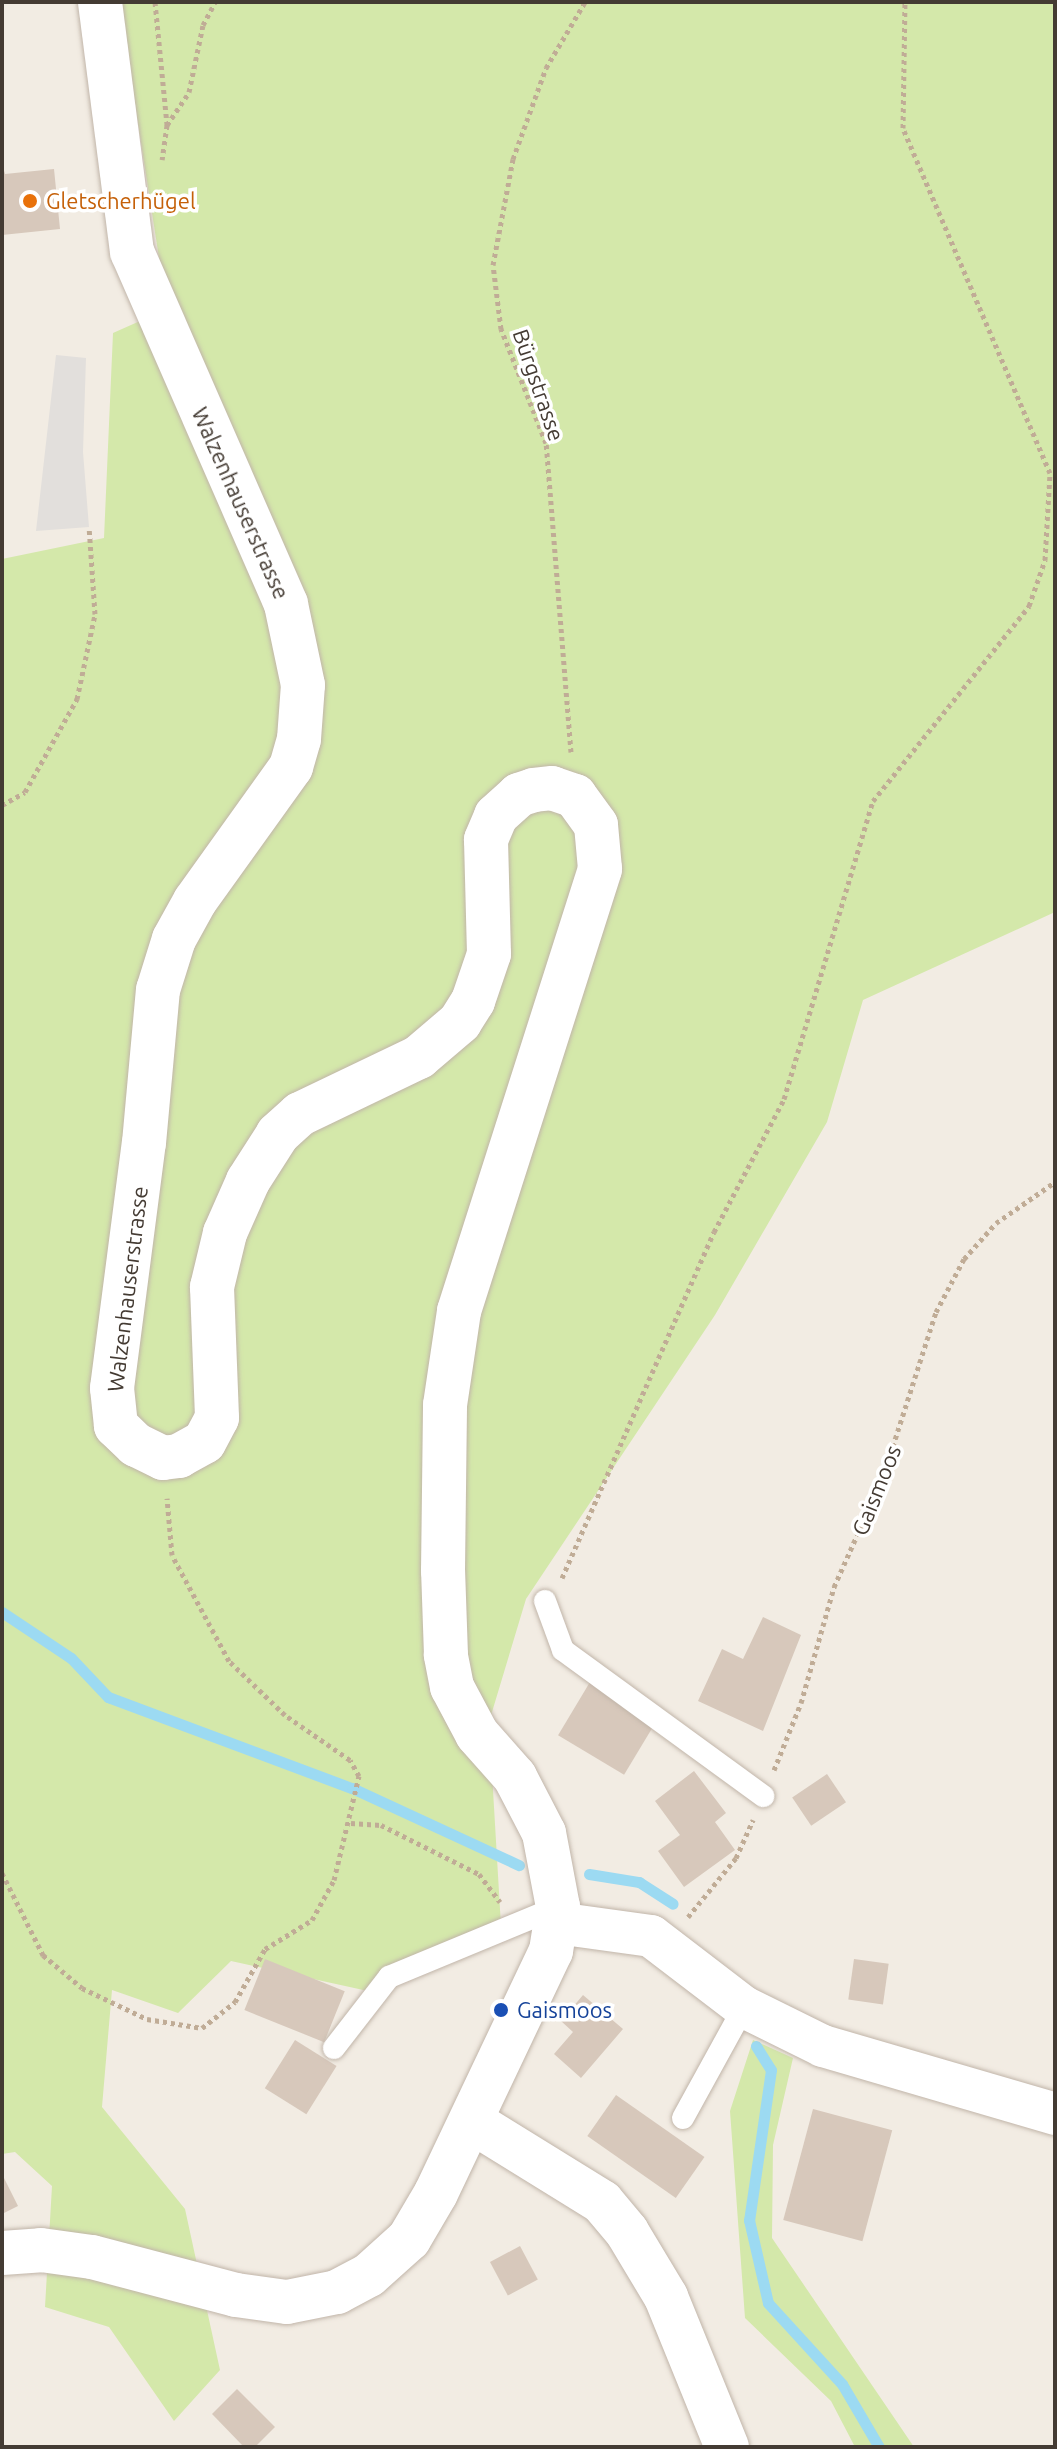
<!DOCTYPE html>
<html>
<head>
<meta charset="utf-8">
<style>
	body { margin:0 }
	#map { position:relative; width:1057px; height:2449px; overflow:hidden; background:#f2ece3; font-family:Ubuntu,sans-serif }
	div>[style] { position:absolute }
	[style*='--x'] { left:calc(var(--x)*1px); top:calc(var(--y)*1px); width:calc(var(--w)*1px); rotate:calc(var(--a)*1deg) }
	.green>* { inset:0; background:#d4e8aa }
	.parking>* { inset:0; background:#e2dfdc }
	.stream>* { height:11px; margin:-5.5px; padding:0 5.5px; transform-origin:5.5px; border-radius:5.5px; background:#9cdaf2 }
	.building>* { inset:0; background:#d7c8bb; transform-origin:0 0 }
	.path>* { height:5px; margin-top:-2.5px; transform-origin:0; background:repeating-linear-gradient(90deg,#c0ac96 0 4px,transparent 0 8px) }
	.roads { filter:drop-shadow(0 0 2px #c1b5a9) drop-shadow(0 0 2px #c1b5a9) }
	.service>* { height:22px; margin:-11px; padding:0 11px; transform-origin:11px; border-radius:11px; background:#fff }
	.minor>* { height:42px; margin:-21px; padding:0 21px; transform-origin:21px; border-radius:21px; background:#fff }
	.tertiary>* { height:44px; margin:-22px; padding:0 22px; transform-origin:22px; border-radius:22px; background:#fff }
	.dots>* { width:22px; height:22px; translate:-50% -50%; box-sizing:border-box; border:4px solid #fff; border-radius:50% }
	span { translate:-50% -50%; white-space:nowrap; text-align:center; line-height:1.15; -webkit-text-stroke:7px #fff; paint-order:stroke }
	.food-label { font-size:22px; color:#c56008 }
	.left { translate:0 -50%; text-align:left }
	.street-label { font-size:22px; color:#443b33 }
	.transit-label { font-size:22px; color:#164399 }
	.frame { position:absolute; inset:0; border:4px solid #443b33; pointer-events:none }
</style>
</head>
<body>
<div id="map">
	<div class="green">
		<div style="clip-path:polygon(119px 2px,1055px 2px,1055px 912px,863px 1000px,827px 1122px,715px 1315px,526px 1599px,489px 1722px,501px 1926px,377px 1993px,231px 1961px,178px 2013px,112px 1990px,102px 2107px,185px 2209px,220px 2370px,174px 2421px,109px 2327px,45px 2307px,52px 2186px,15px 2152px,2px 2154px,2px 559px,104px 538px,113px 333px,167px 309px)"></div>
		<div style="clip-path:polygon(753px 2040px,793px 2058px,773px 2145px,772px 2238px,914px 2447px,855px 2447px,831px 2401px,745px 2318px,730px 2111px)"></div>
	</div>
	<div class="parking">
		<div style="clip-path:polygon(56px 355px,86px 358px,83px 452px,89px 527px,36px 531px)"></div>
	</div>
	<div class="stream">
		<div style="--x:2;--y:1612;--w:83;--a:33.7"></div>
		<div style="--x:71;--y:1658;--w:54;--a:46.5"></div>
		<div style="--x:108;--y:1697;--w:260;--a:20.5"></div>
		<div style="--x:352;--y:1788;--w:184;--a:24.8"></div>
		<div style="--x:589;--y:1874;--w:51;--a:9.1"></div>
		<div style="--x:639;--y:1882;--w:40;--a:32.9"></div>
		<div style="--x:756;--y:2046;--w:28;--a:58"></div>
		<div style="--x:771;--y:2070;--w:152;--a:98.3"></div>
		<div style="--x:749;--y:2220;--w:85;--a:77.1"></div>
		<div style="--x:768;--y:2303;--w:110;--a:47.6"></div>
		<div style="--x:842;--y:2384;--w:73;--a:59.6"></div>
	</div>
	<div class="building">
		<div style="clip-path:polygon(2px 163px,5px 174px,54px 169px,60px 229px,2px 235px)"></div>
		<div style="clip-path:polygon(763px 1617px,801px 1635px,763px 1731px,698px 1701px,722px 1649px,743px 1659px)"></div>
		<div style="left:590px;top:1682px;width:77px;height:62px;rotate:31deg"></div>
		<div style="clip-path:polygon(694px 1771px,726px 1813px,715px 1822px,735px 1850px,684px 1887px,658px 1851px,680px 1835px,655px 1801px)"></div>
		<div style="left:827px;top:1774px;width:34px;height:42px;rotate:56deg"></div>
		<div style="left:265px;top:1959px;width:86px;height:55px;rotate:22deg"></div>
		<div style="left:854px;top:1959px;width:35px;height:41px;rotate:8deg"></div>
		<div style="clip-path:polygon(583px 1995px,623px 2029px,581px 2078px,554px 2054px,573px 2032px,561px 2021px)"></div>
		<div style="left:295px;top:2040px;width:49px;height:57px;rotate:32deg"></div>
		<div style="left:616px;top:2095px;width:108px;height:50px;rotate:35deg"></div>
		<div style="left:813px;top:2109px;width:82px;height:115px;rotate:15deg"></div>
		<div style="clip-path:polygon(2px 2174px,18px 2206px,2px 2214px)"></div>
		<div style="left:520px;top:2246px;width:38px;height:34px;rotate:62deg"></div>
		<div style="clip-path:polygon(237px 2389px,275px 2427px,255px 2447px,244px 2447px,212px 2414px)"></div>
	</div>
	<div class="path">
		<div style="--x:155;--y:2;--w:124;--a:84.4"></div>
		<div style="--x:167;--y:125;--w:35;--a:98"></div>
		<div style="--x:167;--y:125;--w:40;--a:-56"></div>
		<div style="--x:189;--y:92;--w:68;--a:-78.2"></div>
		<div style="--x:203;--y:25;--w:26;--a:-62"></div>
		<div style="--x:571;--y:752;--w:310;--a:-94.6"></div>
		<div style="--x:546;--y:443;--w:123;--a:-111.5"></div>
		<div style="--x:501;--y:329;--w:64;--a:-97.1"></div>
		<div style="--x:493;--y:265;--w:108;--a:-79.3"></div>
		<div style="--x:513;--y:159;--w:97;--a:-70.1"></div>
		<div style="--x:546;--y:68;--w:77;--a:-59.4"></div>
		<div style="--x:2;--y:805;--w:26;--a:-29"></div>
		<div style="--x:25;--y:792;--w:107;--a:-60.8"></div>
		<div style="--x:77;--y:699;--w:87;--a:-78"></div>
		<div style="--x:95;--y:614;--w:87;--a:-93.9"></div>
		<div style="--x:562;--y:1578;--w:378;--a:-66.3"></div>
		<div style="--x:714;--y:1232;--w:150;--a:-62.2"></div>
		<div style="--x:784;--y:1099;--w:311;--a:-73.4"></div>
		<div style="--x:873;--y:801;--w:250;--a:-51.3"></div>
		<div style="--x:1029;--y:606;--w:49;--a:-70.8"></div>
		<div style="--x:1045;--y:560;--w:87;--a:-86.7"></div>
		<div style="--x:1050;--y:473;--w:375;--a:-113.1"></div>
		<div style="--x:903;--y:128;--w:126;--a:-89.1"></div>
		<div style="--x:774;--y:1770;--w:72;--a:-68.1"></div>
		<div style="--x:801;--y:1703;--w:121;--a:-74.1"></div>
		<div style="--x:834;--y:1587;--w:120;--a:-66"></div>
		<div style="--x:883;--y:1477;--w:173;--a:-72.2"></div>
		<div style="--x:936;--y:1312;--w:60;--a:-62.2"></div>
		<div style="--x:964;--y:1259;--w:48;--a:-48.4"></div>
		<div style="--x:996;--y:1223;--w:72;--a:-34.8"></div>
		<div style="--x:351;--y:1823;--w:30;--a:4"></div>
		<div style="--x:381;--y:1825;--w:110;--a:26.6"></div>
		<div style="--x:479;--y:1874;--w:35;--a:53"></div>
		<div style="--x:2;--y:1873;--w:92;--a:63.4"></div>
		<div style="--x:43;--y:1955;--w:51;--a:40.2"></div>
		<div style="--x:82;--y:1988;--w:72;--a:25.5"></div>
		<div style="--x:147;--y:2019;--w:56;--a:9.3"></div>
		<div style="--x:202;--y:2028;--w:42;--a:-38.2"></div>
		<div style="--x:235;--y:2002;--w:61;--a:-60.5"></div>
		<div style="--x:265;--y:1949;--w:55;--a:-31.7"></div>
		<div style="--x:312;--y:1920;--w:46;--a:-61.2"></div>
		<div style="--x:334;--y:1880;--w:107;--a:-76.5"></div>
		<div style="--x:359;--y:1776;--w:18;--a:-119"></div>
		<div style="--x:350;--y:1760;--w:79;--a:-145.3"></div>
		<div style="--x:285;--y:1715;--w:78;--a:-136"></div>
		<div style="--x:229;--y:1661;--w:120;--a:-118.3"></div>
		<div style="--x:172;--y:1555;--w:57;--a:-95"></div>
		<div style="--x:688;--y:1917;--w:76;--a:-50.9"></div>
		<div style="--x:736;--y:1858;--w:42;--a:-65.9"></div>
	</div>
	<div class="roads">
		<div class="service">
			<div style="--x:545;--y:1601;--w:52;--a:69.8"></div>
			<div style="--x:563;--y:1650;--w:248;--a:36.1"></div>
			<div style="--x:334;--y:2048;--w:90;--a:-52.2"></div>
			<div style="--x:389;--y:1977;--w:183;--a:-22.5"></div>
			<div style="--x:683;--y:2118;--w:127;--a:-61.2"></div>
		</div>
		<div class="minor">
			<div style="--x:557;--y:1923;--w:95;--a:7.9"></div>
			<div style="--x:651;--y:1936;--w:117;--a:37.4"></div>
			<div style="--x:744;--y:2007;--w:88;--a:26.3"></div>
			<div style="--x:823;--y:2046;--w:242;--a:16.3"></div>
		</div>
		<div class="tertiary">
			<div style="--x:471;--y:2121;--w:154;--a:31.7"></div>
			<div style="--x:602;--y:2202;--w:39;--a:50"></div>
			<div style="--x:627;--y:2232;--w:76;--a:59"></div>
			<div style="--x:666;--y:2297;--w:162;--a:67.9"></div>
			<div style="--x:2;--y:2253;--w:39;--a:-4"></div>
			<div style="--x:41;--y:2250;--w:51;--a:7.8"></div>
			<div style="--x:92;--y:2257;--w:149;--a:14.8"></div>
			<div style="--x:236;--y:2295;--w:51;--a:7.8"></div>
			<div style="--x:287;--y:2302;--w:51;--a:-11.3"></div>
			<div style="--x:337;--y:2292;--w:36;--a:-28"></div>
			<div style="--x:369;--y:2275;--w:54;--a:-42"></div>
			<div style="--x:409;--y:2239;--w:53;--a:-59.6"></div>
			<div style="--x:436;--y:2193;--w:268;--a:-64.6"></div>
			<div style="--x:551;--y:1951;--w:45;--a:-81"></div>
			<div style="--x:558;--y:1907;--w:75;--a:-100.7"></div>
			<div style="--x:544;--y:1833;--w:63;--a:-117.4"></div>
			<div style="--x:515;--y:1777;--w:57;--a:-131.5"></div>
			<div style="--x:477;--y:1734;--w:53;--a:-118"></div>
			<div style="--x:452;--y:1687;--w:33;--a:-101"></div>
			<div style="--x:446;--y:1655;--w:84;--a:-92"></div>
			<div style="--x:443;--y:1571;--w:166;--a:-89.3"></div>
			<div style="--x:445;--y:1405;--w:95;--a:-81.5"></div>
			<div style="--x:459;--y:1311;--w:464;--a:-72.3"></div>
			<div style="--x:600;--y:869;--w:44;--a:-95.2"></div>
			<div style="--x:596;--y:825;--w:36;--a:-126"></div>
			<div style="--x:575;--y:796;--w:24;--a:-161"></div>
			<div style="--x:552;--y:788;--w:18;--a:174"></div>
			<div style="--x:534;--y:790;--w:16;--a:162"></div>
			<div style="--x:519;--y:795;--w:31;--a:138"></div>
			<div style="--x:496;--y:816;--w:26;--a:113"></div>
			<div style="--x:486;--y:840;--w:114;--a:88.5"></div>
			<div style="--x:489;--y:954;--w:50;--a:108.8"></div>
			<div style="--x:473;--y:1001;--w:25;--a:122"></div>
			<div style="--x:460;--y:1022;--w:54;--a:139.5"></div>
			<div style="--x:419;--y:1057;--w:132;--a:154.4"></div>
			<div style="--x:300;--y:1114;--w:30;--a:138"></div>
			<div style="--x:278;--y:1134;--w:56;--a:122.6"></div>
			<div style="--x:248;--y:1181;--w:57;--a:113.9"></div>
			<div style="--x:225;--y:1233;--w:56;--a:103.5"></div>
			<div style="--x:212;--y:1287;--w:131;--a:87.8"></div>
			<div style="--x:217;--y:1418;--w:27;--a:118"></div>
			<div style="--x:204;--y:1442;--w:29;--a:151"></div>
			<div style="--x:179;--y:1456;--w:16;--a:173"></div>
			<div style="--x:163;--y:1458;--w:30;--a:-154"></div>
			<div style="--x:136;--y:1445;--w:28;--a:-136"></div>
			<div style="--x:116;--y:1426;--w:38;--a:-96"></div>
			<div style="--x:112;--y:1388;--w:247;--a:-82.6"></div>
			<div style="--x:144;--y:1143;--w:154;--a:-84.8"></div>
			<div style="--x:158;--y:990;--w:53;--a:-72.6"></div>
			<div style="--x:174;--y:939;--w:43;--a:-61.1"></div>
			<div style="--x:195;--y:901;--w:165;--a:-54.4"></div>
			<div style="--x:291;--y:767;--w:29;--a:-74"></div>
			<div style="--x:299;--y:739;--w:54;--a:-85.8"></div>
			<div style="--x:303;--y:685;--w:83;--a:-101.9"></div>
			<div style="--x:286;--y:604;--w:384;--a:-113.6"></div>
			<div style="--x:132;--y:252;--w:252;--a:-97.3"></div>
		</div>
	</div>
	<div class="dots">
		<div style="left:30px;top:201px;background:#e8710a"></div>
		<div style="left:501px;top:2010px;background:#1a4fb4"></div>
	</div>
	<div class="food-label">
		<span class="left" style="left:46px;top:201px">Gletscherhügel</span>
	</div>
	<div class="street-label">
		<span style="left:539px;top:385px;rotate:71deg">Bürgstrasse</span>
		<span style="left:241px;top:503px;rotate:66deg">Walzenhauserstrasse</span>
		<span style="left:127px;top:1289px;rotate:-83deg">Walzenhauserstrasse</span>
		<span style="left:876px;top:1490px;rotate:-68deg">Gaismoos</span>
	</div>
	<div class="transit-label">
		<span class="left" style="left:517px;top:2010px">Gaismoos</span>
	</div>
	<div class="frame"></div>
</div>
</body>
</html>
